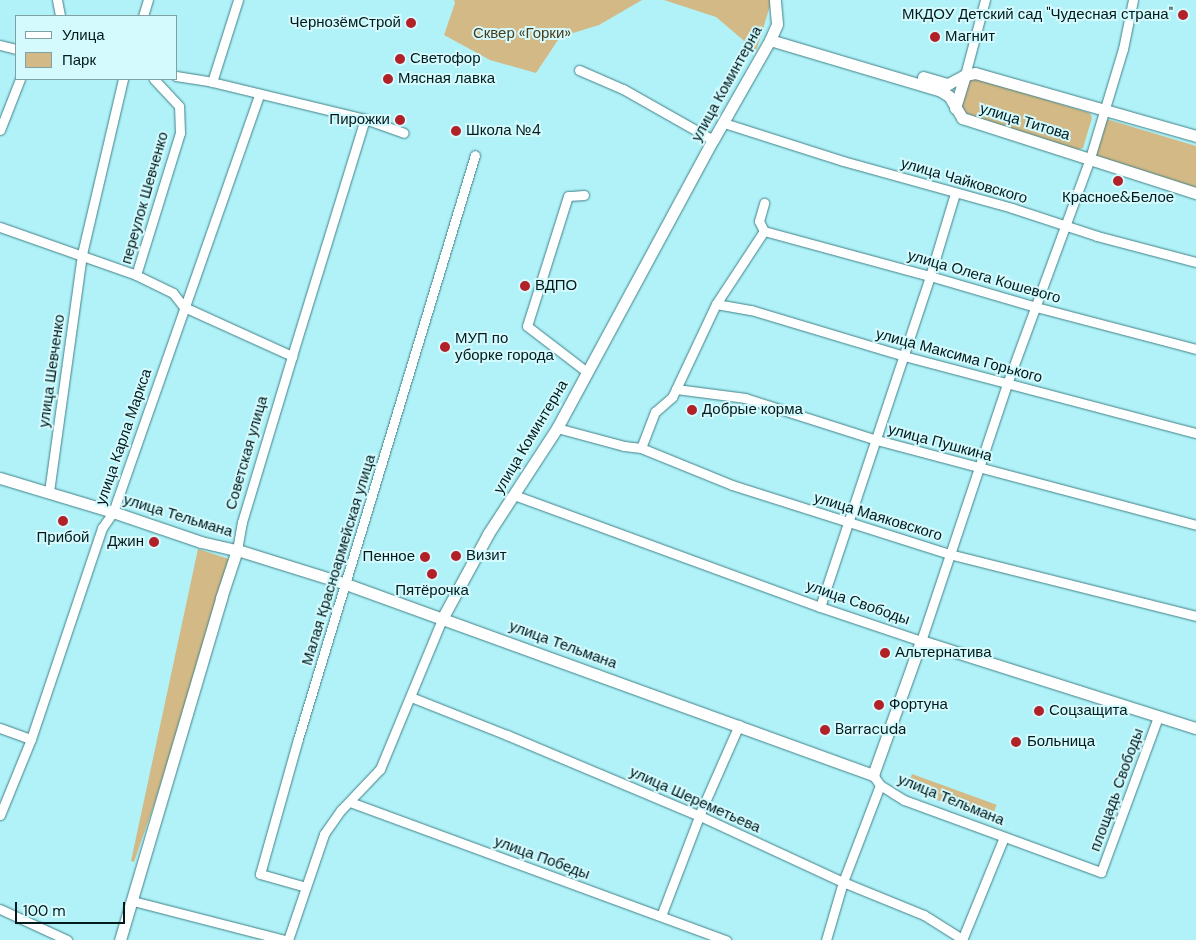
<!DOCTYPE html>
<html>
<head>
<meta charset="utf-8">
<style>
	body { margin:0 }
	#map { position:relative; width:1196px; height:940px; overflow:hidden; background:#b1f2f9; font-family:"DM Sans",sans-serif }
	div>[style] { position:absolute }
	[style*='--x'] { left:calc(var(--x)*1px); top:calc(var(--y)*1px); width:calc(var(--w)*1px); rotate:calc(var(--a)*1deg) }
	.green>* { inset:0; background:#d3b985; transform-origin:0 0 }
	.roads { filter:drop-shadow(0 0 1px #418187) drop-shadow(0 0 1px #418187) }
	.street>* { height:9px; margin:-4.5px; padding:0 4.5px; transform-origin:4.5px; border-radius:4.5px; background:#fff }
	.secondary>* { height:11px; margin:-5.5px; padding:0 5.5px; transform-origin:5.5px; border-radius:5.5px; background:#fff }
	.dots>* { width:14px; height:14px; translate:-50% -50%; box-sizing:border-box; border:2px solid #d4fafe; border-radius:50% }
	span { translate:-50% -50%; white-space:nowrap; text-align:center; line-height:1.15; -webkit-text-stroke:4px #d4fafe; paint-order:stroke }
	.poi-label { font-size:15px; color:#011b1d }
	.right { translate:-100% -50%; text-align:right }
	.left { translate:0 -50%; text-align:left }
	.park-label { font-size:15px; color:#4b3c1a }
	.street-label { font-size:15px; color:#011b1d }
	.legend { position:absolute; left:15px; top:15px; width:162px; height:65px; box-sizing:border-box; background:#d4fafe; border:1px solid #80a1a4; margin:0; padding:6px 9px; list-style:none; font-size:15px; color:#011b1d }
	.legend li { display:flex; align-items:center; gap:10px; height:25px }
	.legend b { width:25px; border:1px solid #80a1a4 }
	.scale { position:absolute; left:15px; top:902px; width:110px; height:22px; box-sizing:border-box; border:2px solid #011b1d; border-top:0; padding-left:6px; font-size:15px; line-height:18px; white-space:nowrap; color:#011b1d; -webkit-text-stroke:4px #d4fafe; paint-order:stroke }
</style>
</head>
<body>
<div id="map">
	<div class="green">
		<div style="clip-path:polygon(454px 0,642px 0,599px 25px,560px 37px,536px 73px,490px 60px,444px 35px,455px 3px)"></div>
		<div style="clip-path:polygon(664px 0,770px 0,771px 3px,756px 51px,716px 17px)"></div>
		<div style="clip-path:polygon(972px 77px,1090px 113px,1092px 118px,1083px 148px,1073px 151px,960px 111px,964px 80px)"></div>
		<div style="clip-path:polygon(1106px 119px,1196px 146px,1196px 190px,1097px 160px,1094px 152px)"></div>
		<div style="clip-path:polygon(198px 549px,229px 559px,156px 799px,134px 862px,131px 861px)"></div>
		<div style="left:912px;top:774px;width:90px;height:16px;rotate:20deg"></div>
	</div>
	<div class="roads">
		<div class="street">
			<div style="--x:57;--y:0;--w:16;--a:79"></div>
			<div style="--x:143;--y:16;--w:17;--a:-73"></div>
			<div style="--x:0;--y:45;--w:16;--a:14"></div>
			<div style="--x:579;--y:70;--w:48;--a:23.4"></div>
			<div style="--x:623;--y:89;--w:103;--a:29.5"></div>
			<div style="--x:965;--y:75;--w:78;--a:-75.1"></div>
			<div style="--x:176;--y:76;--w:36;--a:9"></div>
			<div style="--x:212;--y:82;--w:157;--a:13.6"></div>
			<div style="--x:365;--y:119;--w:41;--a:19.7"></div>
			<div style="--x:212;--y:82;--w:86;--a:-72.4"></div>
			<div style="--x:724;--y:123;--w:125;--a:17.7"></div>
			<div style="--x:843;--y:161;--w:175;--a:15.5"></div>
			<div style="--x:1012;--y:208;--w:89;--a:18.2"></div>
			<div style="--x:1097;--y:236;--w:102;--a:14.7"></div>
			<div style="--x:0;--y:130;--w:55;--a:-68.6"></div>
			<div style="--x:584;--y:195;--w:16;--a:176"></div>
			<div style="--x:568;--y:196;--w:136;--a:107.5"></div>
			<div style="--x:527;--y:326;--w:76;--a:37.5"></div>
			<div style="--x:0;--y:227;--w:144;--a:19.4"></div>
			<div style="--x:136;--y:275;--w:41;--a:25.9"></div>
			<div style="--x:173;--y:293;--w:18;--a:52"></div>
			<div style="--x:184;--y:307;--w:119;--a:24.4"></div>
			<div style="--x:764;--y:231;--w:172;--a:15.2"></div>
			<div style="--x:930;--y:276;--w:110;--a:16.3"></div>
			<div style="--x:1036;--y:307;--w:165;--a:14.7"></div>
			<div style="--x:136;--y:275;--w:149;--a:-72.8"></div>
			<div style="--x:180;--y:133;--w:27;--a:-92"></div>
			<div style="--x:179;--y:106;--w:37;--a:-133"></div>
			<div style="--x:716;--y:304;--w:36;--a:10"></div>
			<div style="--x:751;--y:310;--w:160;--a:16.7"></div>
			<div style="--x:904;--y:356;--w:302;--a:14.8"></div>
			<div style="--x:676;--y:389;--w:70;--a:7.4"></div>
			<div style="--x:745;--y:398;--w:139;--a:17.7"></div>
			<div style="--x:877;--y:440;--w:330;--a:14.9"></div>
			<div style="--x:557;--y:428;--w:69;--a:15"></div>
			<div style="--x:624;--y:446;--w:17;--a:7"></div>
			<div style="--x:641;--y:448;--w:98;--a:22.1"></div>
			<div style="--x:732;--y:485;--w:228;--a:17.6"></div>
			<div style="--x:949;--y:554;--w:255;--a:14.1"></div>
			<div style="--x:641;--y:448;--w:39;--a:-69"></div>
			<div style="--x:655;--y:412;--w:23;--a:-41"></div>
			<div style="--x:672;--y:397;--w:9;--a:-63"></div>
			<div style="--x:676;--y:389;--w:94;--a:-64.8"></div>
			<div style="--x:716;--y:304;--w:87;--a:-56.7"></div>
			<div style="--x:764;--y:231;--w:11;--a:-117"></div>
			<div style="--x:759;--y:221;--w:19;--a:-74"></div>
			<div style="--x:49;--y:492;--w:240;--a:-82.1"></div>
			<div style="--x:82;--y:254;--w:180;--a:-76.8"></div>
			<div style="--x:514;--y:495;--w:326;--a:20.1"></div>
			<div style="--x:820;--y:607;--w:107;--a:18.6"></div>
			<div style="--x:921;--y:641;--w:271;--a:-71.5"></div>
			<div style="--x:1007;--y:384;--w:241;--a:-69.8"></div>
			<div style="--x:1090;--y:158;--w:114;--a:-73.2"></div>
			<div style="--x:1123;--y:49;--w:50;--a:-78.5"></div>
			<div style="--x:237;--y:550;--w:28;--a:-80"></div>
			<div style="--x:242;--y:522;--w:173;--a:-73.2"></div>
			<div style="--x:292;--y:356;--w:248;--a:-72.9"></div>
			<div style="--x:820;--y:607;--w:349;--a:-71.6"></div>
			<div style="--x:930;--y:276;--w:87;--a:-73.2"></div>
			<div style="--x:411;--y:697;--w:103;--a:21.6"></div>
			<div style="--x:507;--y:735;--w:209;--a:22.8"></div>
			<div style="--x:700;--y:816;--w:157;--a:24.8"></div>
			<div style="--x:843;--y:882;--w:87;--a:22.2"></div>
			<div style="--x:924;--y:915;--w:45;--a:32.3"></div>
			<div style="--x:0;--y:728;--w:33;--a:20"></div>
			<div style="--x:873;--y:775;--w:12;--a:55"></div>
			<div style="--x:880;--y:785;--w:28;--a:32"></div>
			<div style="--x:904;--y:800;--w:210;--a:20.1"></div>
			<div style="--x:1101;--y:872;--w:165;--a:-69.8"></div>
			<div style="--x:350;--y:802;--w:401;--a:20.2"></div>
			<div style="--x:0;--y:815;--w:82;--a:-67.8"></div>
			<div style="--x:31;--y:739;--w:223;--a:-71.4"></div>
			<div style="--x:102;--y:528;--w:19;--a:-55"></div>
			<div style="--x:113;--y:512;--w:443;--a:-70.7"></div>
			<div style="--x:306;--y:887;--w:48;--a:-164.2"></div>
			<div style="--x:260;--y:874;--w:140;--a:-74.3"></div>
			<div style="--x:298;--y:739;--w:610;--a:-73.14"></div>
			<div style="--x:133;--y:901;--w:157;--a:14.4"></div>
			<div style="--x:0;--y:909;--w:74;--a:24.8"></div>
			<div style="--x:661;--y:916;--w:112;--a:-69.1"></div>
			<div style="--x:701;--y:811;--w:94;--a:-66.2"></div>
			<div style="--x:288;--y:940;--w:112;--a:-71.2"></div>
			<div style="--x:324;--y:834;--w:29;--a:-55"></div>
			<div style="--x:341;--y:810;--w:57;--a:-46.4"></div>
			<div style="--x:380;--y:769;--w:165;--a:-67.5"></div>
			<div style="--x:826;--y:940;--w:60;--a:-73.7"></div>
			<div style="--x:843;--y:882;--w:104;--a:-69.1"></div>
			<div style="--x:962;--y:940;--w:111;--a:-67.8"></div>
		</div>
		<div class="secondary">
			<div style="--x:770;--y:40;--w:178;--a:16.6"></div>
			<div style="--x:941;--y:91;--w:9;--a:32"></div>
			<div style="--x:949;--y:96;--w:26;--a:59"></div>
			<div style="--x:962;--y:118;--w:246;--a:17.8"></div>
			<div style="--x:923;--y:77;--w:26;--a:16"></div>
			<div style="--x:948;--y:84;--w:19;--a:-28"></div>
			<div style="--x:965;--y:75;--w:10;--a:-11"></div>
			<div style="--x:975;--y:73;--w:230;--a:15.9"></div>
			<div style="--x:955;--y:108;--w:34;--a:-73"></div>
			<div style="--x:0;--y:478;--w:118;--a:16.7"></div>
			<div style="--x:113;--y:512;--w:93;--a:18.8"></div>
			<div style="--x:201;--y:542;--w:37;--a:13"></div>
			<div style="--x:237;--y:550;--w:114;--a:17.3"></div>
			<div style="--x:346;--y:584;--w:561;--a:19.92"></div>
			<div style="--x:873;--y:775;--w:142;--a:-70.3"></div>
			<div style="--x:921;--y:641;--w:288;--a:17.6"></div>
			<div style="--x:443;--y:617;--w:94;--a:-61.5"></div>
			<div style="--x:488;--y:534;--w:126;--a:-56.9"></div>
			<div style="--x:557;--y:428;--w:328;--a:-61.6"></div>
			<div style="--x:713;--y:140;--w:115;--a:-60.3"></div>
			<div style="--x:770;--y:40;--w:17;--a:-66"></div>
			<div style="--x:777;--y:24;--w:24;--a:-95"></div>
			<div style="--x:120;--y:940;--w:357;--a:-73.5"></div>
			<div style="--x:221;--y:598;--w:51;--a:-71.6"></div>
		</div>
	</div>
	<div class="dots">
		<div style="left:1183px;top:15px;background:#b22128"></div>
		<div style="left:411px;top:23px;background:#b22128"></div>
		<div style="left:935px;top:37px;background:#b22128"></div>
		<div style="left:400px;top:59px;background:#b22128"></div>
		<div style="left:388px;top:79px;background:#b22128"></div>
		<div style="left:400px;top:120px;background:#b22128"></div>
		<div style="left:456px;top:131px;background:#b22128"></div>
		<div style="left:1118px;top:181px;background:#b22128"></div>
		<div style="left:525px;top:286px;background:#b22128"></div>
		<div style="left:445px;top:347px;background:#b22128"></div>
		<div style="left:692px;top:410px;background:#b22128"></div>
		<div style="left:63px;top:521px;background:#b22128"></div>
		<div style="left:154px;top:542px;background:#b22128"></div>
		<div style="left:456px;top:556px;background:#b22128"></div>
		<div style="left:425px;top:557px;background:#b22128"></div>
		<div style="left:432px;top:574px;background:#b22128"></div>
		<div style="left:885px;top:653px;background:#b22128"></div>
		<div style="left:879px;top:705px;background:#b22128"></div>
		<div style="left:1039px;top:711px;background:#b22128"></div>
		<div style="left:825px;top:730px;background:#b22128"></div>
		<div style="left:1016px;top:742px;background:#b22128"></div>
	</div>
	<div class="poi-label">
		<span class="right" style="left:1173px;top:15px">МКДОУ Детский сад "Чудесная страна"</span>
		<span class="right" style="left:401px;top:23px">ЧернозёмСтрой</span>
		<span class="left" style="left:945px;top:37px">Магнит</span>
		<span class="left" style="left:410px;top:59px">Светофор</span>
		<span class="left" style="left:398px;top:79px">Мясная лавка</span>
		<span class="right" style="left:390px;top:120px">Пирожки</span>
		<span class="left" style="left:466px;top:131px">Школа №4</span>
		<span style="left:1118px;top:198px">Красное&amp;Белое</span>
		<span class="left" style="left:535px;top:286px">ВДПО</span>
		<span class="left" style="left:455px;top:347px">МУП по<br>уборке города</span>
		<span class="left" style="left:702px;top:410px">Добрые корма</span>
		<span style="left:63px;top:538px">Прибой</span>
		<span class="right" style="left:144px;top:542px">Джин</span>
		<span class="left" style="left:466px;top:556px">Визит</span>
		<span class="right" style="left:415px;top:557px">Пенное</span>
		<span style="left:432px;top:591px">Пятёрочка</span>
		<span class="left" style="left:895px;top:653px">Альтернатива</span>
		<span class="left" style="left:889px;top:705px">Фортуна</span>
		<span class="left" style="left:1049px;top:711px">Соцзащита</span>
		<span class="left" style="left:835px;top:730px">Barracuda</span>
		<span class="left" style="left:1027px;top:742px">Больница</span>
	</div>
	<div class="park-label">
		<span style="left:522px;top:34px">Сквер «Горки»</span>
	</div>
	<div class="street-label">
		<span style="left:727px;top:84px;rotate:-61deg">улица Коминтерна</span>
		<span style="left:1025px;top:122px;rotate:17deg">улица Титова</span>
		<span style="left:964px;top:181px;rotate:16deg">улица Чайковского</span>
		<span style="left:145px;top:198px;rotate:-74deg">переулок Шевченко</span>
		<span style="left:984px;top:277px;rotate:16deg">улица Олега Кошевого</span>
		<span style="left:959px;top:356px;rotate:15deg">улица Максима Горького</span>
		<span style="left:52px;top:371px;rotate:-82deg">улица Шевченко</span>
		<span style="left:124px;top:437px;rotate:-71deg">улица Карла Маркса</span>
		<span style="left:531px;top:437px;rotate:-59deg">улица Коминтерна</span>
		<span style="left:940px;top:443px;rotate:15deg">улица Пушкина</span>
		<span style="left:247px;top:453px;rotate:-74deg">Советская улица</span>
		<span style="left:178px;top:516px;rotate:17deg">улица Тельмана</span>
		<span style="left:878px;top:517px;rotate:17deg">улица Маяковского</span>
		<span style="left:339px;top:560px;rotate:-73deg">Малая Красноармейская улица</span>
		<span style="left:858px;top:603px;rotate:19deg">улица Свободы</span>
		<span style="left:563px;top:645px;rotate:20deg">улица Тельмана</span>
		<span style="left:1117px;top:790px;rotate:-70deg">площадь Свободы</span>
		<span style="left:695px;top:800px;rotate:24deg">улица Шереметьева</span>
		<span style="left:951px;top:800px;rotate:22deg">улица Тельмана</span>
		<span style="left:542px;top:858px;rotate:20deg">улица Победы</span>
	</div>
	<ul class="legend">
	<li><b style="height:6px;background:#fff"></b>Улица</li>
	<li><b style="height:14px;background:#d3b985"></b>Парк</li>
	</ul>
	<div class="scale">100 m</div>
</div>
</body>
</html>
